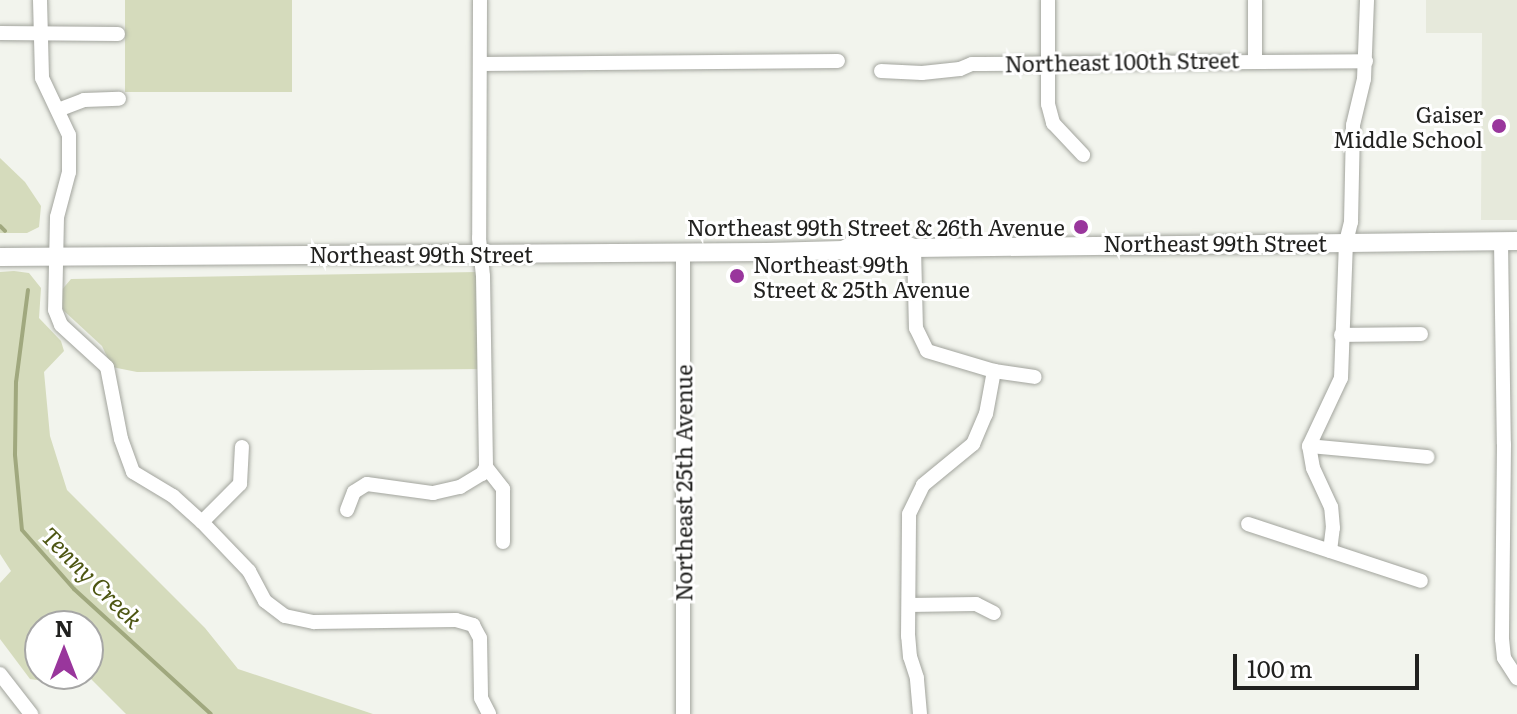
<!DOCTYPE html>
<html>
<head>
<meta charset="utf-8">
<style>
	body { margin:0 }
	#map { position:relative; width:1517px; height:714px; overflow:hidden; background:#f2f4ed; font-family:Literata,serif }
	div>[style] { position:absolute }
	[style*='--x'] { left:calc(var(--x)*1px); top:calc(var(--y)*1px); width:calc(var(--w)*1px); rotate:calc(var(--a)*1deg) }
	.built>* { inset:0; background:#e6e9db }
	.green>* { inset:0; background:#d5dbbc; transform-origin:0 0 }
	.stream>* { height:4px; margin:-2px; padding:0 2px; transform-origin:2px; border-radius:2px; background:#a0a87e }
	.roads { filter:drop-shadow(0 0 2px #a2a49d) drop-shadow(0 0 2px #a2a49d) }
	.minor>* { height:14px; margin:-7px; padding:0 7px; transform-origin:7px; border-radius:7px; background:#fff }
	.major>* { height:18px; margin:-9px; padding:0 9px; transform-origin:9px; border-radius:9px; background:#fff }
	.dots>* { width:22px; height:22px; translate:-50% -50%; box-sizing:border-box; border:4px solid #fff; border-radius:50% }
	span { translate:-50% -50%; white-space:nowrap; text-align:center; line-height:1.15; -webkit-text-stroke:6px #fff; paint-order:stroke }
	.street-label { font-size:22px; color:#21211f }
	.poi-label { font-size:22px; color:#21211f }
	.right { translate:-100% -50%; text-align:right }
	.left { translate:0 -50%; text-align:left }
	.water-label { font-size:24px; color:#4d5612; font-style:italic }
	.north { position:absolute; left:24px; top:610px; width:80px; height:80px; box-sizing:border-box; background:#fff; border:2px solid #a6a6a5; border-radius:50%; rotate:0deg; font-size:22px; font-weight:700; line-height:32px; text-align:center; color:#21211f }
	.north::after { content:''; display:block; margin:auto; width:28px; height:36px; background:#99369c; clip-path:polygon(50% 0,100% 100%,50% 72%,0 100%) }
	.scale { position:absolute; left:1233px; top:654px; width:186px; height:36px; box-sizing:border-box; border:4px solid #21211f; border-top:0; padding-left:10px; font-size:24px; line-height:28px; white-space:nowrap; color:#21211f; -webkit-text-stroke:6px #fff; paint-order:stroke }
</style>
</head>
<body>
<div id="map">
	<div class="built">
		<div style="clip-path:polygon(1426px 0,1517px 0,1517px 220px,1481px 220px,1482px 33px,1426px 33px)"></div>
	</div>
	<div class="green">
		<div style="left:125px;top:0;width:167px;height:92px"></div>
		<div style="clip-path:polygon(0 158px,25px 182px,41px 206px,39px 227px,27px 233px,0 233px)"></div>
		<div style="clip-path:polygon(14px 271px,29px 273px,41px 288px,39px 318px,61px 341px,64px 351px,44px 372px,50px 436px,67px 490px,205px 628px,238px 669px,373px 714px,126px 714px,86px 674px,88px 626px,40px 626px,40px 674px,65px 674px,50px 682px,30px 679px,0 639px,0 583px,11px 571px,0 554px,0 272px)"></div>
		<div style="clip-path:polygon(477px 272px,483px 369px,137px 372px,112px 367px,102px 346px,63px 310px,60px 292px,71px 279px)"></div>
	</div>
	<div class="stream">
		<div style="--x:0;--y:226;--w:7;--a:45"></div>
		<div style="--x:28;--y:290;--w:93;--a:97.4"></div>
		<div style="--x:16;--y:382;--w:73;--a:90.8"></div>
		<div style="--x:15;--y:455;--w:75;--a:84.7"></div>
		<div style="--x:22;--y:530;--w:79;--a:48.6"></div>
		<div style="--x:74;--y:589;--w:185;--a:42.4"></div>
	</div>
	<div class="roads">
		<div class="minor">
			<div style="--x:40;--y:0;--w:78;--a:88.5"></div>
			<div style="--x:42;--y:78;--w:63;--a:64.7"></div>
			<div style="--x:69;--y:135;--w:37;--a:90"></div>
			<div style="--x:69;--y:172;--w:47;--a:104.9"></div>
			<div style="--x:57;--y:217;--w:93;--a:91.2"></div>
			<div style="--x:55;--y:310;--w:16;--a:68"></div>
			<div style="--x:61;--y:325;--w:62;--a:42.4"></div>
			<div style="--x:107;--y:367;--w:73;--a:79"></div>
			<div style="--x:121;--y:439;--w:35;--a:70"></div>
			<div style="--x:133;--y:472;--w:47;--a:31"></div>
			<div style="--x:173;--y:496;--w:39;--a:42"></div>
			<div style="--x:202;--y:522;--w:68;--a:46.2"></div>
			<div style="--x:249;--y:571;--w:34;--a:62"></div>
			<div style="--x:265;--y:601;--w:25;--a:37"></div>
			<div style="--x:285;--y:616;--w:30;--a:12"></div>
			<div style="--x:314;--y:622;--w:142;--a:-0.8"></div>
			<div style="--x:456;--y:620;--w:18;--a:16"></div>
			<div style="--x:473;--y:625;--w:15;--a:62"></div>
			<div style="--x:480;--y:638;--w:60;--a:89"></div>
			<div style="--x:481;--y:698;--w:18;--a:63"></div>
			<div style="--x:480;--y:0;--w:238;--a:90.2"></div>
			<div style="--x:479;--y:238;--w:38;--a:84"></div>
			<div style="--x:483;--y:276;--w:191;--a:89.1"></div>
			<div style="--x:486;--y:467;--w:28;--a:52"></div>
			<div style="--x:503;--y:489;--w:53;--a:90"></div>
			<div style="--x:1048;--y:0;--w:104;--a:90"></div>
			<div style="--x:1048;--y:104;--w:20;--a:75"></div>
			<div style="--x:1053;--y:123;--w:44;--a:46.8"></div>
			<div style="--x:1255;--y:0;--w:59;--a:90"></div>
			<div style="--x:0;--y:33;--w:118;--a:0.5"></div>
			<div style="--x:480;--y:64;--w:358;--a:-0.5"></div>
			<div style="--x:881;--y:71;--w:41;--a:2.8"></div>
			<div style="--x:922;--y:73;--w:38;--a:-6"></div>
			<div style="--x:960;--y:69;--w:13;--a:-23"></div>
			<div style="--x:972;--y:64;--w:394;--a:-0.4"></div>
			<div style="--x:58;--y:110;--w:28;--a:-21"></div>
			<div style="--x:84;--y:100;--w:35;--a:-2"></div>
			<div style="--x:1501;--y:241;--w:203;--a:89.2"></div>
			<div style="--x:1504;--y:444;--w:195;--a:90.6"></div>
			<div style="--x:1502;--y:639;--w:19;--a:84"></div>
			<div style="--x:1504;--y:658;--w:24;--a:57"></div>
			<div style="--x:914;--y:248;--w:80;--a:88.6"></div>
			<div style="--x:916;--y:328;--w:25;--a:64"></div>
			<div style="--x:927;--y:351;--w:70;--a:16.6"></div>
			<div style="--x:994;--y:371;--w:41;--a:8.3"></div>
			<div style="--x:683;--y:252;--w:462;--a:90"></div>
			<div style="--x:1341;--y:335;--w:80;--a:-0.7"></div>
			<div style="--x:1309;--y:446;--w:119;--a:5.3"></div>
			<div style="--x:347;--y:510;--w:19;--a:-69"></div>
			<div style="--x:354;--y:492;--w:15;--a:-32"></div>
			<div style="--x:367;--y:484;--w:67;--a:7.8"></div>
			<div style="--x:433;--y:493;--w:28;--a:-13"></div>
			<div style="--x:460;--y:487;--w:26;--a:-31"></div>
			<div style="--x:482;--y:474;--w:8;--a:-60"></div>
			<div style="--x:202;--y:522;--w:54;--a:-45"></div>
			<div style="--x:240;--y:484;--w:37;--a:-87"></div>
			<div style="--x:1248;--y:524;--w:182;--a:18.2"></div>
			<div style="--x:1330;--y:551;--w:23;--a:-83"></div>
			<div style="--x:1333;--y:528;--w:21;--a:-95"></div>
			<div style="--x:1331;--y:507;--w:43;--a:-114.8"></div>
			<div style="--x:1313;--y:468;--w:22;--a:-100"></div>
			<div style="--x:1309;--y:446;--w:75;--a:-64.8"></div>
			<div style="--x:1341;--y:378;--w:136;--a:-87.9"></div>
			<div style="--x:1346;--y:242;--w:21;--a:-76"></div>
			<div style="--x:1351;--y:222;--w:97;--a:-88.8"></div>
			<div style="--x:1353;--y:125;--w:47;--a:-76.6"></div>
			<div style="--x:1364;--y:79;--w:79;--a:-87.8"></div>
			<div style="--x:909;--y:605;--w:67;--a:-0.9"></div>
			<div style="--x:976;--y:604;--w:20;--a:27"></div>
			<div style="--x:0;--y:674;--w:51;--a:52.2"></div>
			<div style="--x:920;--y:714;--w:36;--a:-95"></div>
			<div style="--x:917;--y:678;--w:22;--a:-108"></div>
			<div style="--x:910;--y:657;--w:21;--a:-95"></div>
			<div style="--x:908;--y:636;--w:122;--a:-89.5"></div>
			<div style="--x:909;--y:514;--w:32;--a:-64"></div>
			<div style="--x:923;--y:485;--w:65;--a:-39.4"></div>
			<div style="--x:973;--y:444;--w:33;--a:-67"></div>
			<div style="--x:986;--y:414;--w:44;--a:-79.5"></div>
		</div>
		<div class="major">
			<div style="--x:843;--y:250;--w:15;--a:28"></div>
			<div style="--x:856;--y:257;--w:43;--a:-1.3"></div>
			<div style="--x:899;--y:256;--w:17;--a:-28"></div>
			<div style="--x:0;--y:257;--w:767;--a:-0.37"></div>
			<div style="--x:767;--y:252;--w:76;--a:-1.5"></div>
			<div style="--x:843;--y:250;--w:13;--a:-27"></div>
			<div style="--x:855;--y:244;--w:44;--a:-2.6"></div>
			<div style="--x:899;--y:242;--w:16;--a:22"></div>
			<div style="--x:914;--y:248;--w:603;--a:-0.67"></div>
		</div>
	</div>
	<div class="dots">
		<div style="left:1499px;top:126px;background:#99369c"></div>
		<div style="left:1081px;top:227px;background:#99369c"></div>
		<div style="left:737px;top:276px;background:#99369c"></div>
	</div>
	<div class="street-label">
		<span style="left:1122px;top:61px;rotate:-1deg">Northeast 100th Street</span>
		<span style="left:1215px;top:243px">Northeast 99th Street</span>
		<span style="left:421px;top:254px">Northeast 99th Street</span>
		<span style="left:683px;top:483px;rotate:-90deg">Northeast 25th Avenue</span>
	</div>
	<div class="poi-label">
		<span class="right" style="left:1483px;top:126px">Gaiser<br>Middle School</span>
		<span class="right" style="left:1065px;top:227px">Northeast 99th Street &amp; 26th Avenue</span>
		<span class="left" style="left:753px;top:276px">Northeast 99th<br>Street &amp; 25th Avenue</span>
	</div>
	<div class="water-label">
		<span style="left:93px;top:577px;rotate:45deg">Tenny Creek</span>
	</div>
	<div class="north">N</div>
	<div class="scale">100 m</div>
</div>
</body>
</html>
